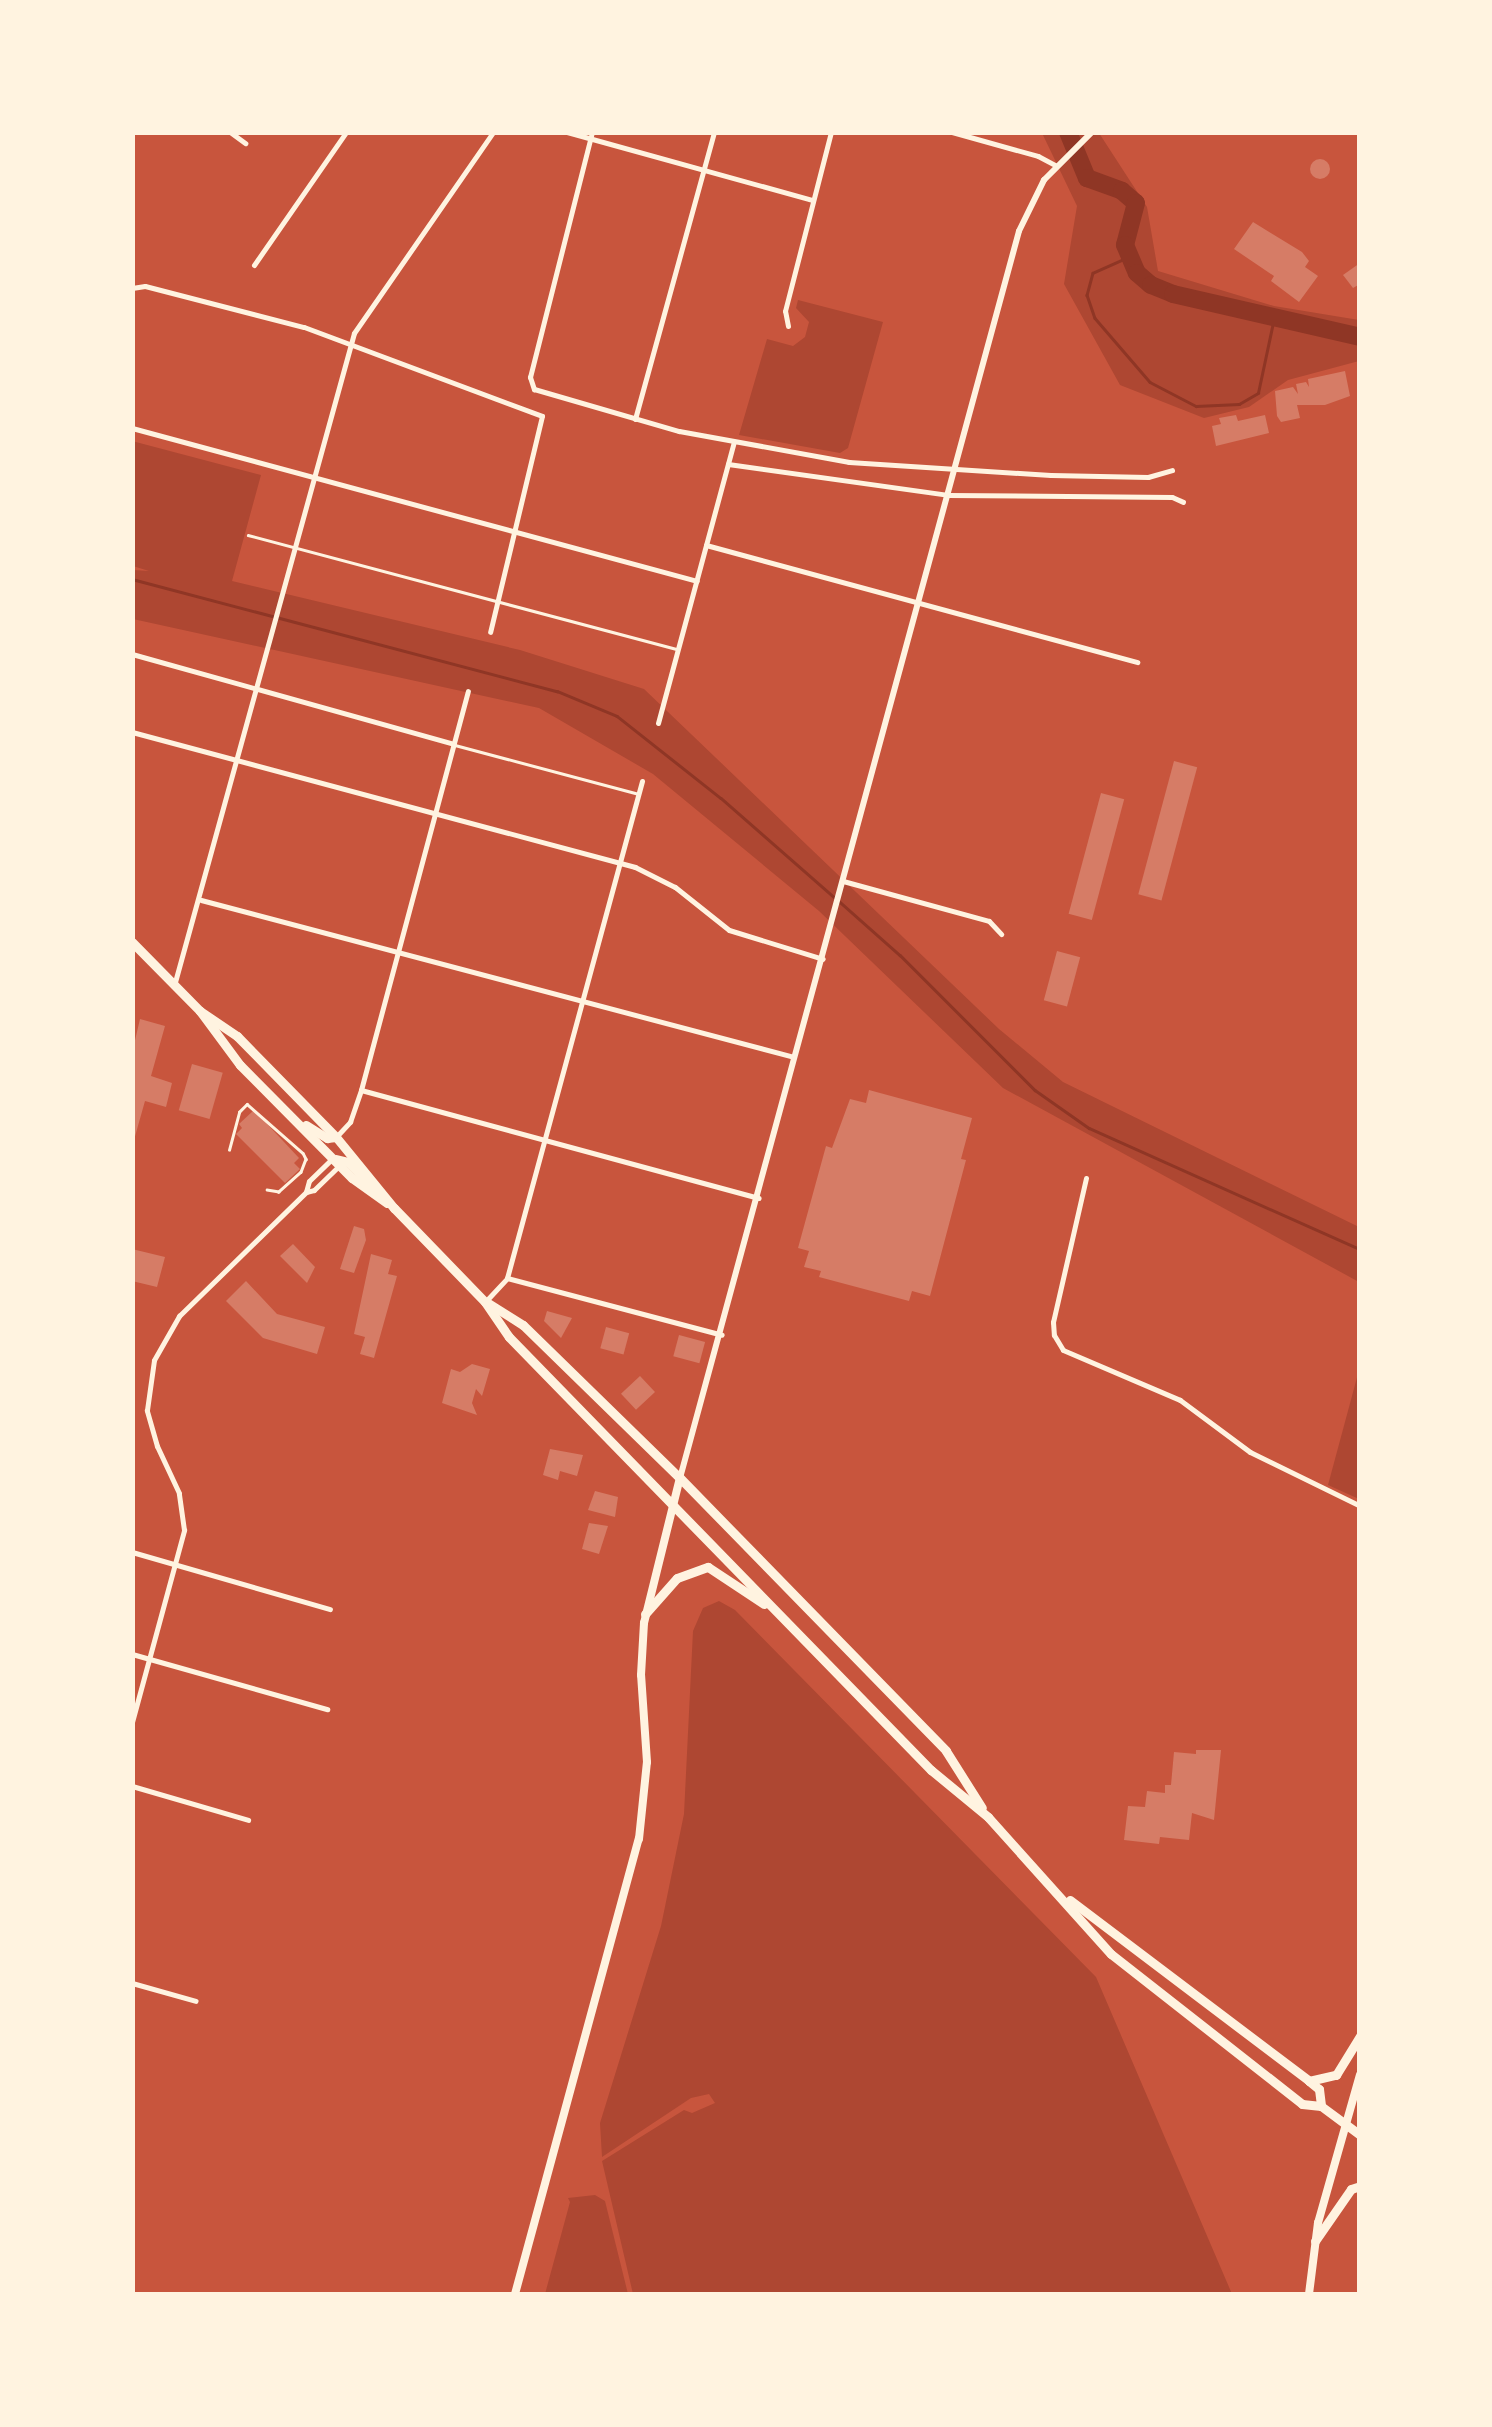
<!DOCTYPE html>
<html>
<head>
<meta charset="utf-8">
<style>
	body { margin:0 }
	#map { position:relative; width:1492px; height:2427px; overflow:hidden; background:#c8553d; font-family:Karla,sans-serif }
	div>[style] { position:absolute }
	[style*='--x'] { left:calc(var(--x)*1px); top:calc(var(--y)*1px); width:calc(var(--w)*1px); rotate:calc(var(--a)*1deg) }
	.green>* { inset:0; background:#ae4732 }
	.stream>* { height:2.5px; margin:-1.25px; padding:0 1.25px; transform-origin:1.25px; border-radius:1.25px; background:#8f3625 }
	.river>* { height:18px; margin:-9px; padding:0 9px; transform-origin:9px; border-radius:9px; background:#8f3625 }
	.building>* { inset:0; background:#d67c66; transform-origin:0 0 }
	.round { border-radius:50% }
	.service>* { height:2.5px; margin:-1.25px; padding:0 1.25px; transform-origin:1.25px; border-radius:1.25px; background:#fff3e0 }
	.minor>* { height:5px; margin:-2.5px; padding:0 2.5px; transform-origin:2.5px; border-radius:2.5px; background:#fff3e0 }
	.tertiary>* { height:6px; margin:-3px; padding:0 3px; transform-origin:3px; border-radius:3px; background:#fff3e0 }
	.secondary>* { height:8px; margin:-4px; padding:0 4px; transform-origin:4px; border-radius:4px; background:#fff3e0 }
	.trunk>* { height:9px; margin:-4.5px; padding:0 4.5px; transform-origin:4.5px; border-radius:4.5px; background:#fff3e0 }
	span { translate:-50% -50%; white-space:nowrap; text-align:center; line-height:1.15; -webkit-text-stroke:8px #fff3e0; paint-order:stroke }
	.frame { position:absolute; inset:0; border:135px solid #fff3e0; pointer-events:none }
</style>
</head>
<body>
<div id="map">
	<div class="green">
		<div style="clip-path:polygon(1042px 133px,1099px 133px,1147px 207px,1158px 271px,1274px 306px,1359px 320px,1359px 361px,1288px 380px,1249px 407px,1204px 418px,1120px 385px,1064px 284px,1077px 206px)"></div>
		<div style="clip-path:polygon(798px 300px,883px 322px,848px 448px,840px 453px,739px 435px,767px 339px,793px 346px,805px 337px,809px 322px,796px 308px)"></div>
		<div style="clip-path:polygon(132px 441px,261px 475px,232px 581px,520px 650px,644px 689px,999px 1029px,1063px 1082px,1359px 1227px,1359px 1282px,1003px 1088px,819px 911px,653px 774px,539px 708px,133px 619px,133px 570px,149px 571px,133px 566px)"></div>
		<div style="clip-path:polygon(1359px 1370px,1359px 1499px,1328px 1485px)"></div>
		<div style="clip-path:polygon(719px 1601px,735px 1610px,1096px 1977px,1232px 2294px,633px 2294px,602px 2161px,684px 2110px,692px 2113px,715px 2103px,709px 2094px,691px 2098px,602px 2157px,600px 2123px,661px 1926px,684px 1814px,693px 1631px,703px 1608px)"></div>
		<div style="clip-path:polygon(595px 2195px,605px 2201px,628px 2294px,545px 2294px,570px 2202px,568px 2198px)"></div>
	</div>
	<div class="stream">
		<div style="--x:1127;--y:258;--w:37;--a:156"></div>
		<div style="--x:1093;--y:273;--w:23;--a:105"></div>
		<div style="--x:1087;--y:295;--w:24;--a:71"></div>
		<div style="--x:1095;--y:318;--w:84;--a:49.3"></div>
		<div style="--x:1150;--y:382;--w:52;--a:27.6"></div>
		<div style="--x:1196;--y:406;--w:43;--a:-2.7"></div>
		<div style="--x:1239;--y:404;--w:22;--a:-30"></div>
		<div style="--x:1258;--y:393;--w:77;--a:-78"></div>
		<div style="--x:132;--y:579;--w:440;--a:14.8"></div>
		<div style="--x:557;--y:691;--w:65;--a:22.6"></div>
		<div style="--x:617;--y:716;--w:132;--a:38.3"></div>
		<div style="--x:721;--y:798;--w:150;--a:41.2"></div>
		<div style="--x:840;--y:902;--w:80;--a:41.5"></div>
		<div style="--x:900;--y:955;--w:191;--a:45"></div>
		<div style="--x:1035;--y:1090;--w:66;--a:35.1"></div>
		<div style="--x:1089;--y:1128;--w:297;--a:24.1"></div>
	</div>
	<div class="river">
		<div style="--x:1068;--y:132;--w:50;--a:67.6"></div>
		<div style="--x:1087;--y:178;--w:37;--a:20"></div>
		<div style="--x:1122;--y:191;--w:18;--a:41"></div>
		<div style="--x:1136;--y:203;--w:43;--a:104.7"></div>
		<div style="--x:1125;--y:245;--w:30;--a:67"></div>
		<div style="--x:1137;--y:273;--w:18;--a:41"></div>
		<div style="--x:1151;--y:285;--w:24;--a:22"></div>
		<div style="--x:1173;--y:294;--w:192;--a:12.9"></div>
	</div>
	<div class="building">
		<div class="round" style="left:1310px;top:159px;width:20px;height:20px"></div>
		<div style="clip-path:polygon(1253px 222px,1302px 252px,1309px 261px,1305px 267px,1318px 276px,1299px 302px,1271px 281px,1274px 276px,1234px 249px)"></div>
		<div style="clip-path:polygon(1360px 263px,1360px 284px,1353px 288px,1343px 275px)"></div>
		<div style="clip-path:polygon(1345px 371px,1350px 396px,1325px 405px,1297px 405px,1300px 418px,1281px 422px,1277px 416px,1275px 391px,1293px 387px,1298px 394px,1296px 384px,1306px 382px,1309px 387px,1308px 379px)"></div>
		<div style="clip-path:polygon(1236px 415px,1238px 421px,1265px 415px,1269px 433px,1216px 446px,1212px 426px,1221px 424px,1219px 418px)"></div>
		<div style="left:1174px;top:761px;width:24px;height:138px;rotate:15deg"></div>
		<div style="left:1101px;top:793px;width:24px;height:125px;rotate:15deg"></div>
		<div style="left:1057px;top:951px;width:24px;height:51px;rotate:15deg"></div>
		<div style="clip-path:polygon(140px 1019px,165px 1026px,151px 1076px,172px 1083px,166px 1107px,145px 1101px,134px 1140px,132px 1053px)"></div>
		<div style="left:192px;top:1064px;width:32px;height:48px;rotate:16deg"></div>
		<div style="clip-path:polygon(869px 1090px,972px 1118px,961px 1159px,966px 1160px,930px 1296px,912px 1291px,909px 1301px,819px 1277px,821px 1271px,804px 1267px,809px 1251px,798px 1248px,826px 1146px,832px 1148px,850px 1099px,866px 1103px)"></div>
		<div style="clip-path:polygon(254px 1110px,299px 1158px,294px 1163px,300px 1169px,285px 1183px,236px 1134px,242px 1128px,239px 1124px)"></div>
		<div style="clip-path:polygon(354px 1226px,364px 1229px,366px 1240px,354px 1273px,340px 1269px)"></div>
		<div style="clip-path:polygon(293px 1244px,315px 1267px,307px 1283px,280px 1256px)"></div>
		<div style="clip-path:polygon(132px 1249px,165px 1257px,157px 1287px,132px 1281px)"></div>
		<div style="clip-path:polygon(371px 1254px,392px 1260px,388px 1274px,397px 1276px,374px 1358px,360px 1354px,365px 1337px,354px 1334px)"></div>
		<div style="clip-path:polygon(246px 1281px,277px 1314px,325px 1327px,317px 1354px,263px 1338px,226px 1301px)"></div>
		<div style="clip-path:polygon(547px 1311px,572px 1318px,561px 1338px,544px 1321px)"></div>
		<div style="left:606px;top:1327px;width:24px;height:22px;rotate:15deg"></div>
		<div style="left:679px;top:1335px;width:27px;height:22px;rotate:15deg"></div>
		<div style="clip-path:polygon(472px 1364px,490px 1369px,482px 1396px,476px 1389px,472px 1403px,477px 1415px,442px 1403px,451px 1369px,460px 1372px)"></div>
		<div style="left:640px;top:1376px;width:22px;height:26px;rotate:47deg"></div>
		<div style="clip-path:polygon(550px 1449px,583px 1455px,577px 1476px,560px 1471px,558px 1480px,543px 1475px)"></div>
		<div style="clip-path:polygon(595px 1491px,618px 1497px,615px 1517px,588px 1510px)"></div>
		<div style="clip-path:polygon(589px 1523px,608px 1526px,599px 1554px,582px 1549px)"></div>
		<div style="clip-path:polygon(1196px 1750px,1221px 1750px,1214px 1820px,1192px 1813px,1189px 1840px,1160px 1837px,1159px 1844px,1124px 1840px,1128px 1806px,1145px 1807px,1147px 1791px,1165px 1793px,1165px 1785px,1171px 1785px,1174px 1752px,1196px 1754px)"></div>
	</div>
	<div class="service">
		<div style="--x:248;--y:535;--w:443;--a:14.9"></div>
		<div style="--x:455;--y:745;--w:187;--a:14.9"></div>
		<div style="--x:229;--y:1150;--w:39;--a:-75"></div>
		<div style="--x:239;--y:1112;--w:11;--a:-45"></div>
		<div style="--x:247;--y:1104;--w:74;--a:41.2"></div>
		<div style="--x:303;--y:1153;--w:7;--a:63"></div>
		<div style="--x:306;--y:1159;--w:14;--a:111"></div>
		<div style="--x:301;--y:1172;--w:30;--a:138"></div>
		<div style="--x:279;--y:1192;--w:12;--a:-171"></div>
	</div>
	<div class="minor">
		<div style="--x:230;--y:132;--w:19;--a:36"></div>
		<div style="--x:567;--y:132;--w:255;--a:15.5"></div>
		<div style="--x:592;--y:132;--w:253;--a:104.2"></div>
		<div style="--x:530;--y:377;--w:13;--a:72"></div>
		<div style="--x:534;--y:389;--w:151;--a:16.2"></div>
		<div style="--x:679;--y:431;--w:173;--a:10.3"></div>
		<div style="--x:849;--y:462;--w:202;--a:3.7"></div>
		<div style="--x:1051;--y:475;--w:97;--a:1.2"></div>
		<div style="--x:1148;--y:477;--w:25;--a:-16"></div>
		<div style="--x:952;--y:132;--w:89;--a:15.6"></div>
		<div style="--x:1038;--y:156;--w:21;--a:28"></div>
		<div style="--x:254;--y:265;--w:162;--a:-55.3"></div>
		<div style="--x:132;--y:288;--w:13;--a:-9"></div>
		<div style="--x:145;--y:286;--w:164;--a:14.5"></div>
		<div style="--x:304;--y:327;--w:254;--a:20.5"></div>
		<div style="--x:542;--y:416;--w:222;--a:103.5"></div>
		<div style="--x:788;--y:326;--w:15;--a:-101"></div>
		<div style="--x:785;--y:311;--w:185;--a:-75.6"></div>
		<div style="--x:635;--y:419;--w:298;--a:-74.6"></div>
		<div style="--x:132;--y:428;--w:585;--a:15.15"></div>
		<div style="--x:728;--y:464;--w:222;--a:8"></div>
		<div style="--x:948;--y:495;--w:224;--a:0.5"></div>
		<div style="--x:1172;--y:497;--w:12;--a:24"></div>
		<div style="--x:706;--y:545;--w:447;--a:15.2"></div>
		<div style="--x:132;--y:654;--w:334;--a:15.6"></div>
		<div style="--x:658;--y:723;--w:291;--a:-74.9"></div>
		<div style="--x:132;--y:732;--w:521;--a:15.02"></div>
		<div style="--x:635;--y:867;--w:45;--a:26.6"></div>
		<div style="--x:675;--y:887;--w:69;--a:38.5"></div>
		<div style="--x:729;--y:930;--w:98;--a:17.1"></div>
		<div style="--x:843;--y:881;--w:151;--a:15.3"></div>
		<div style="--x:989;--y:921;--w:18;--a:47"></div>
		<div style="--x:201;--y:900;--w:613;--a:14.83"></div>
		<div style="--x:175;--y:982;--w:673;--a:-74.58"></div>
		<div style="--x:354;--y:333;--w:244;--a:-55.3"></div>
		<div style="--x:361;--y:1090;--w:412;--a:15.2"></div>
		<div style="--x:336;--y:1137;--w:21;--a:-47"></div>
		<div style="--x:350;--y:1122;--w:34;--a:-71"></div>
		<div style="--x:361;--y:1090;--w:413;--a:-75"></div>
		<div style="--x:1086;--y:1178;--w:148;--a:102.9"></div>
		<div style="--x:1053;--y:1322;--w:13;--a:86"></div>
		<div style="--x:1054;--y:1335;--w:17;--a:59"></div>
		<div style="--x:1063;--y:1350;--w:127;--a:23.1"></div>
		<div style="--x:1180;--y:1400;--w:87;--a:36.6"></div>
		<div style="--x:1250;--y:1452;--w:123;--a:26.1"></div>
		<div style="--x:306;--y:1192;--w:11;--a:-75"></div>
		<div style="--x:309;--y:1181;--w:30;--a:-44"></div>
		<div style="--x:507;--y:1278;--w:222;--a:14.8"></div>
		<div style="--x:485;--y:1302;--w:33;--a:-47"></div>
		<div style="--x:507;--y:1278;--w:515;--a:-74.8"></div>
		<div style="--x:132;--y:1552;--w:206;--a:16.1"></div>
		<div style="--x:132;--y:1654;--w:203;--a:15.8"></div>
		<div style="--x:132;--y:1722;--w:199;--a:-74.8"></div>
		<div style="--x:184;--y:1530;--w:37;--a:-98"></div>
		<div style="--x:179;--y:1493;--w:52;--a:-115.1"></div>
		<div style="--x:157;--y:1446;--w:37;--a:-106"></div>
		<div style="--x:147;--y:1410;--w:50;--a:-82"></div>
		<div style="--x:154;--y:1360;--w:51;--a:-60.4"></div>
		<div style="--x:179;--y:1316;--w:177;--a:-44.3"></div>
		<div style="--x:306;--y:1192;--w:8;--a:-14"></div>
		<div style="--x:314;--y:1190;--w:33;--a:-44"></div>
		<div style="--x:132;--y:1786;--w:121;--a:16.3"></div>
		<div style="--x:132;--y:1983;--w:66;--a:15.7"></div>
	</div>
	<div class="tertiary">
		<div style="--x:680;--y:1478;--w:1292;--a:-74.79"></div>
		<div style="--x:1019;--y:231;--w:57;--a:-63.9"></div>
		<div style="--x:1044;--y:180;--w:68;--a:-45"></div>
	</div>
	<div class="secondary">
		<div style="--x:515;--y:2294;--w:472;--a:-74.8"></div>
		<div style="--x:639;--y:1839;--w:77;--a:-84.1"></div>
		<div style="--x:647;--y:1762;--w:87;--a:-93.9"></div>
		<div style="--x:641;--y:1675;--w:52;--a:-86.7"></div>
		<div style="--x:644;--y:1623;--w:149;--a:-76.1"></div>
		<div style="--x:1309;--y:2294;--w:72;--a:-82.8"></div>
		<div style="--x:1318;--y:2223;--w:154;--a:-74.2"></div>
	</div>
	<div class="trunk">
		<div style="--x:132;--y:942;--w:97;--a:45.4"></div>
		<div style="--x:200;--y:1011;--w:67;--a:53.5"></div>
		<div style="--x:240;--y:1065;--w:159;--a:45.3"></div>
		<div style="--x:352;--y:1178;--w:43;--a:35.5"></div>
		<div style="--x:200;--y:1011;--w:45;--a:34"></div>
		<div style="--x:237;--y:1036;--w:141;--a:45.6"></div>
		<div style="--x:336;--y:1137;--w:92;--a:50.8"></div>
		<div style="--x:394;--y:1208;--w:131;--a:45.9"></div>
		<div style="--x:485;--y:1302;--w:42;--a:55.6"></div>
		<div style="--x:509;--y:1337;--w:605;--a:45.74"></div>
		<div style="--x:931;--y:1770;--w:74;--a:39.5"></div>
		<div style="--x:988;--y:1817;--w:184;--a:48.1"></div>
		<div style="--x:1111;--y:1954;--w:243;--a:38.1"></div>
		<div style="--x:1302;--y:2104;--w:19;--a:6"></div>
		<div style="--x:1321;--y:2106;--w:49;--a:36.6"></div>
		<div style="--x:306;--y:1125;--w:25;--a:32"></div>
		<div style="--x:327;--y:1138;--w:9;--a:-6"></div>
		<div style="--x:336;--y:1159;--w:12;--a:14"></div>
		<div style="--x:348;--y:1162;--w:37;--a:45"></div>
		<div style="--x:488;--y:1303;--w:41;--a:32.2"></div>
		<div style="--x:523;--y:1325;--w:219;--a:44.3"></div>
		<div style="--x:680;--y:1478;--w:381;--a:45.7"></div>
		<div style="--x:946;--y:1751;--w:67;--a:57.7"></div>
		<div style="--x:645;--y:1614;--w:48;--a:-48.4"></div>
		<div style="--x:677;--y:1578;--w:33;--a:-20"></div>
		<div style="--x:708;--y:1567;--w:67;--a:33.5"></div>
		<div style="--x:1070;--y:1900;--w:300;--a:37.1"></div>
		<div style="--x:1309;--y:2081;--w:13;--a:39"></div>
		<div style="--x:1319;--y:2089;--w:17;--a:83"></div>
		<div style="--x:1309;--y:2081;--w:28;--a:-13"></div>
		<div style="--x:1336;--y:2075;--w:46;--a:-58.4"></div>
		<div style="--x:1315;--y:2241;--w:63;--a:-55.3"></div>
		<div style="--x:1351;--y:2189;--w:9;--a:-18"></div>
	</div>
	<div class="frame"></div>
</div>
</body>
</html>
